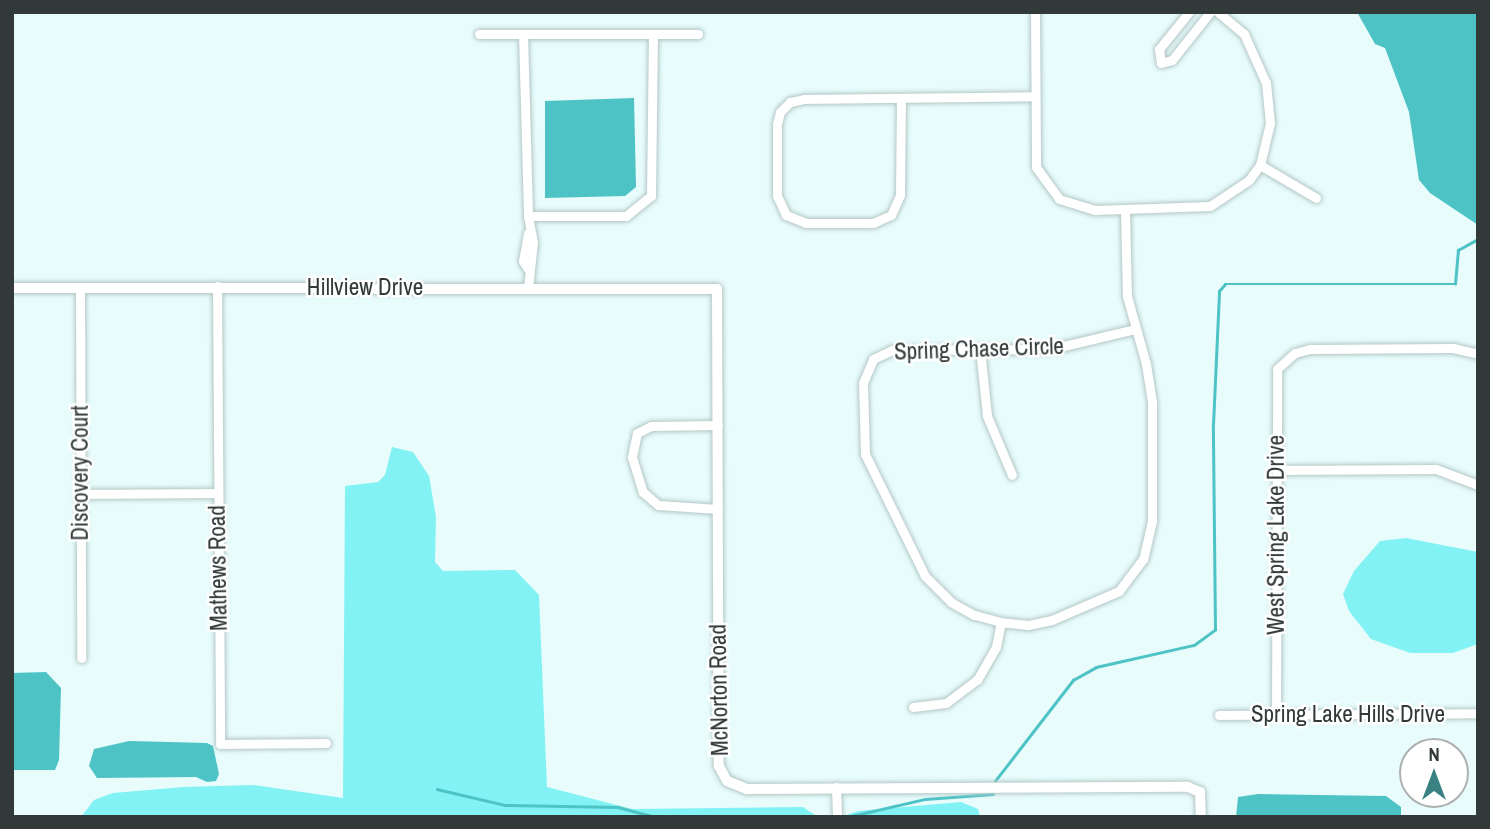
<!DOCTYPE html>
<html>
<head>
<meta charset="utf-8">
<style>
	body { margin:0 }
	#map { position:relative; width:1490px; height:829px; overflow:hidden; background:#e8fcfc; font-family:"Archivo Narrow",sans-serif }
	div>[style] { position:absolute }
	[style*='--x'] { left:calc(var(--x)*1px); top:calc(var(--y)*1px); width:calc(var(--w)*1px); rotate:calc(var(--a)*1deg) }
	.green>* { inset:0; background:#83f2f4 }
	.water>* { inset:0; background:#4ec3c6 }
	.stream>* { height:2.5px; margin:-1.25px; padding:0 1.25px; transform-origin:1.25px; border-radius:1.25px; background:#4ec3c6 }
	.roads { filter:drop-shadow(0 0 2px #b4c7c7) drop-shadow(0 0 2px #b4c7c7) }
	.minor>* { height:9px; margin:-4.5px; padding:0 4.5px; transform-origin:4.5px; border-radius:4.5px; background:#fff }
	.tertiary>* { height:10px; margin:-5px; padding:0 5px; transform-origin:5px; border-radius:5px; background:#fff }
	span { translate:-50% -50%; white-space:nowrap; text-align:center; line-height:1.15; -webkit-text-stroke:5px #fff; paint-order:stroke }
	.street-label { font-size:23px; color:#313939 }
	.frame { position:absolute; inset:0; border:14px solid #313939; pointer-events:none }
	.north { position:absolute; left:1399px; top:738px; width:70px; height:70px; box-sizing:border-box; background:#fff; border:2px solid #adb0b0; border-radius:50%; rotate:0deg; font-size:19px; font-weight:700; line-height:28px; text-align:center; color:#313939 }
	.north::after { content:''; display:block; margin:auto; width:24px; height:32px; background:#398183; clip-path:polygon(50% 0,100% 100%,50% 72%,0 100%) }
</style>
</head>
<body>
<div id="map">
	<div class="green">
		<div style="clip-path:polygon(392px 447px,413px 452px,429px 476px,436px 517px,435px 562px,443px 571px,515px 570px,539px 595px,547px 787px,632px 809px,803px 807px,818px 817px,81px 817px,94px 800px,113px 793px,183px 787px,254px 785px,343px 798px,345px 486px,378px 482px,385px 475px)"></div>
		<div style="clip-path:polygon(1406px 538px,1478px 552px,1478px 644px,1453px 653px,1410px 653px,1371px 639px,1349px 611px,1343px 594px,1354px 571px,1380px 541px)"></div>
		<div style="clip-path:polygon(961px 802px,978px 809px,980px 817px,841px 817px,858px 811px)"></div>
	</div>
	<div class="water">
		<div style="clip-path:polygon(1357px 12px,1478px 12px,1478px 225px,1430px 193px,1419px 180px,1409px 112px,1385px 48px,1375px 44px)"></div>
		<div style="clip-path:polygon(634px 98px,636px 187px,625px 196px,545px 198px,545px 101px)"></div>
		<div style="clip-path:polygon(46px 672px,61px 688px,59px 760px,55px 770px,12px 770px,12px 673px)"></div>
		<div style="clip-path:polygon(129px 741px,207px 743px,213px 746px,219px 774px,216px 781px,207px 782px,196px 777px,97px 778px,89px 766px,94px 749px)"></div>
		<div style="clip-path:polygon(1258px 794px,1386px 796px,1401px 807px,1401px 817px,1236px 817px,1238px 797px)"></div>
	</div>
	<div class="stream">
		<div style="--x:995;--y:781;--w:128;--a:-52.3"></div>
		<div style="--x:1073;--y:680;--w:26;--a:-29"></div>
		<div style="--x:1096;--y:667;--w:100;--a:-12.7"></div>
		<div style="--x:1194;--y:645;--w:26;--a:-36"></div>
		<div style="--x:1215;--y:630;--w:205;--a:-90.6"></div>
		<div style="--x:1213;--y:425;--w:134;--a:-87.4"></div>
		<div style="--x:1219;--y:291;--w:9;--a:-49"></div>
		<div style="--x:1225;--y:284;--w:230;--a:0"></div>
		<div style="--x:1455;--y:284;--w:34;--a:-85"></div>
		<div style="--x:1458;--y:250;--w:23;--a:-29"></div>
		<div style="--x:437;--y:789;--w:70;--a:13.2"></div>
		<div style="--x:505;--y:805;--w:113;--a:1"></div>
		<div style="--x:618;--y:807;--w:38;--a:15"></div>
		<div style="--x:847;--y:817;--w:80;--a:-13"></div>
		<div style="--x:925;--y:799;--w:68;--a:-4.2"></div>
	</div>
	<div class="roads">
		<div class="minor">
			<div style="--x:1035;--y:12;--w:155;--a:89.6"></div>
			<div style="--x:1036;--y:167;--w:39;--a:54"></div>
			<div style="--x:1059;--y:199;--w:38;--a:17"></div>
			<div style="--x:1095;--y:210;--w:115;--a:-2"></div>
			<div style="--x:1210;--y:206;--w:47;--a:-33.7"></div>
			<div style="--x:1249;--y:180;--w:19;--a:-54"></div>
			<div style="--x:1260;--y:165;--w:43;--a:-76.6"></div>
			<div style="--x:1270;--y:123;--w:40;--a:-95.7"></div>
			<div style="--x:1266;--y:83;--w:54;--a:-114.2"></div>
			<div style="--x:1244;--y:34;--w:34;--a:-140"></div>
			<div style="--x:1189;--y:12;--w:48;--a:129"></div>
			<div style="--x:1159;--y:49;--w:14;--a:82"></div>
			<div style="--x:1161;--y:63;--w:11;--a:-15"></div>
			<div style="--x:1172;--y:60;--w:61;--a:-51.6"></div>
			<div style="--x:479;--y:34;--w:219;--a:0"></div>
			<div style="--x:523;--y:34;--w:182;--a:88.4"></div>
			<div style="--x:901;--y:98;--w:97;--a:90.6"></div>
			<div style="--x:900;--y:195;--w:22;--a:114"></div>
			<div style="--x:891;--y:215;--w:20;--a:156"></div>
			<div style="--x:873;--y:223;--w:67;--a:180"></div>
			<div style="--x:806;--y:223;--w:22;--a:-158"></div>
			<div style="--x:786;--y:215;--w:21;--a:-115"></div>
			<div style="--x:777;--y:196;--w:72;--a:-90"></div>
			<div style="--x:777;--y:124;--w:12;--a:-76"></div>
			<div style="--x:780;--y:112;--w:14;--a:-45"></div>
			<div style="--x:790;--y:102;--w:14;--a:-12"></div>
			<div style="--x:804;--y:99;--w:230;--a:-0.7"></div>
			<div style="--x:1260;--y:165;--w:65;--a:30.5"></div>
			<div style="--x:1125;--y:210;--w:86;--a:88.7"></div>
			<div style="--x:1127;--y:296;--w:71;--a:74.4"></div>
			<div style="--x:1146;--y:364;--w:38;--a:81"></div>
			<div style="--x:1152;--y:402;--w:119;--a:90"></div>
			<div style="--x:1152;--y:521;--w:39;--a:103"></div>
			<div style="--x:1143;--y:559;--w:40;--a:127"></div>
			<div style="--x:1119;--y:591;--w:73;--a:156.6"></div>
			<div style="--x:1052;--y:620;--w:25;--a:168"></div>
			<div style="--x:1028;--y:625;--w:27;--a:-174"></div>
			<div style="--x:1001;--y:622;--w:28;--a:-165"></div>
			<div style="--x:974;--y:615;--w:26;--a:-151"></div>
			<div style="--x:951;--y:602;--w:37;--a:-135"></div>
			<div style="--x:925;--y:576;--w:136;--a:-116.2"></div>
			<div style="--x:865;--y:454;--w:71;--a:-91.6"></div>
			<div style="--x:863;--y:383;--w:26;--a:-67"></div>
			<div style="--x:873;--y:359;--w:21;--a:-25"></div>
			<div style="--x:892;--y:350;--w:159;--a:-0.4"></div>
			<div style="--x:1051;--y:349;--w:86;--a:-13.4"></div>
			<div style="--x:528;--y:233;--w:28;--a:100"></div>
			<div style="--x:523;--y:261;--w:9;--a:58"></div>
			<div style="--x:217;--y:286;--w:458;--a:89.6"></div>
			<div style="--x:220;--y:744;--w:106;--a:-0.5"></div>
			<div style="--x:80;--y:287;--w:371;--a:89.8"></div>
			<div style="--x:528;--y:288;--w:46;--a:-83.8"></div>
			<div style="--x:533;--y:242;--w:26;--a:-101"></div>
			<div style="--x:528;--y:216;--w:98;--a:0"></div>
			<div style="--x:626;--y:216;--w:32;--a:-39"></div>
			<div style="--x:651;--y:196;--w:162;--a:-89.3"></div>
			<div style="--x:980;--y:349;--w:67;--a:84"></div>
			<div style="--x:987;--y:416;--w:64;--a:67"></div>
			<div style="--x:718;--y:425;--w:67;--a:179.1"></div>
			<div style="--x:651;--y:426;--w:16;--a:153"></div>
			<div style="--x:637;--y:433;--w:25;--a:102"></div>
			<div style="--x:632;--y:457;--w:37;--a:73"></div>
			<div style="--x:643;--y:492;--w:20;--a:41"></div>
			<div style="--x:658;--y:505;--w:60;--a:3.8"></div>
			<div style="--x:1276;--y:470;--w:160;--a:-0.4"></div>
			<div style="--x:1436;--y:469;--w:45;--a:20.9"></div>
			<div style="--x:80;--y:494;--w:136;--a:-0.4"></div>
			<div style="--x:913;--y:707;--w:33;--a:-7"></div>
			<div style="--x:946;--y:703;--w:39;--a:-37"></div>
			<div style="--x:977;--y:680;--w:38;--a:-60"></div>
			<div style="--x:996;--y:647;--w:25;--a:-79"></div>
			<div style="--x:1276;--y:714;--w:345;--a:-89.8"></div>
			<div style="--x:1277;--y:369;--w:24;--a:-42"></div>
			<div style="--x:1295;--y:353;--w:16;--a:-15"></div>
			<div style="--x:1310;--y:349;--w:143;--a:-0.4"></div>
			<div style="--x:1453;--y:348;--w:26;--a:13"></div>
			<div style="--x:1219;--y:715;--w:259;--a:-0.4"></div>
			<div style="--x:836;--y:787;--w:30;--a:88"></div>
		</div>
		<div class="tertiary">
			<div style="--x:12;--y:288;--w:705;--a:0.08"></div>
			<div style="--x:717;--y:289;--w:477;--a:89.8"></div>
			<div style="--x:719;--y:766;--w:17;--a:62"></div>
			<div style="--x:727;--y:781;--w:22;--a:22"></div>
			<div style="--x:747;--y:789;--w:441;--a:-0.3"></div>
			<div style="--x:1188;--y:787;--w:13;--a:23"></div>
			<div style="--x:1200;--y:792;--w:25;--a:88"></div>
		</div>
	</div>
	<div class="street-label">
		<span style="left:365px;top:287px">Hillview Drive</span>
		<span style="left:979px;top:349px;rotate:-2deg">Spring Chase Circle</span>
		<span style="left:80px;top:473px;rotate:-90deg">Discovery Court</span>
		<span style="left:1276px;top:535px;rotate:-90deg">West Spring Lake Drive</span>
		<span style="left:218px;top:568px;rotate:-91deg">Mathews Road</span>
		<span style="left:719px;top:690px;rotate:-91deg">McNorton Road</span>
		<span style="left:1348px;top:714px">Spring Lake Hills Drive</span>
	</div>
	<div class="frame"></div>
	<div class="north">N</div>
</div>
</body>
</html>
